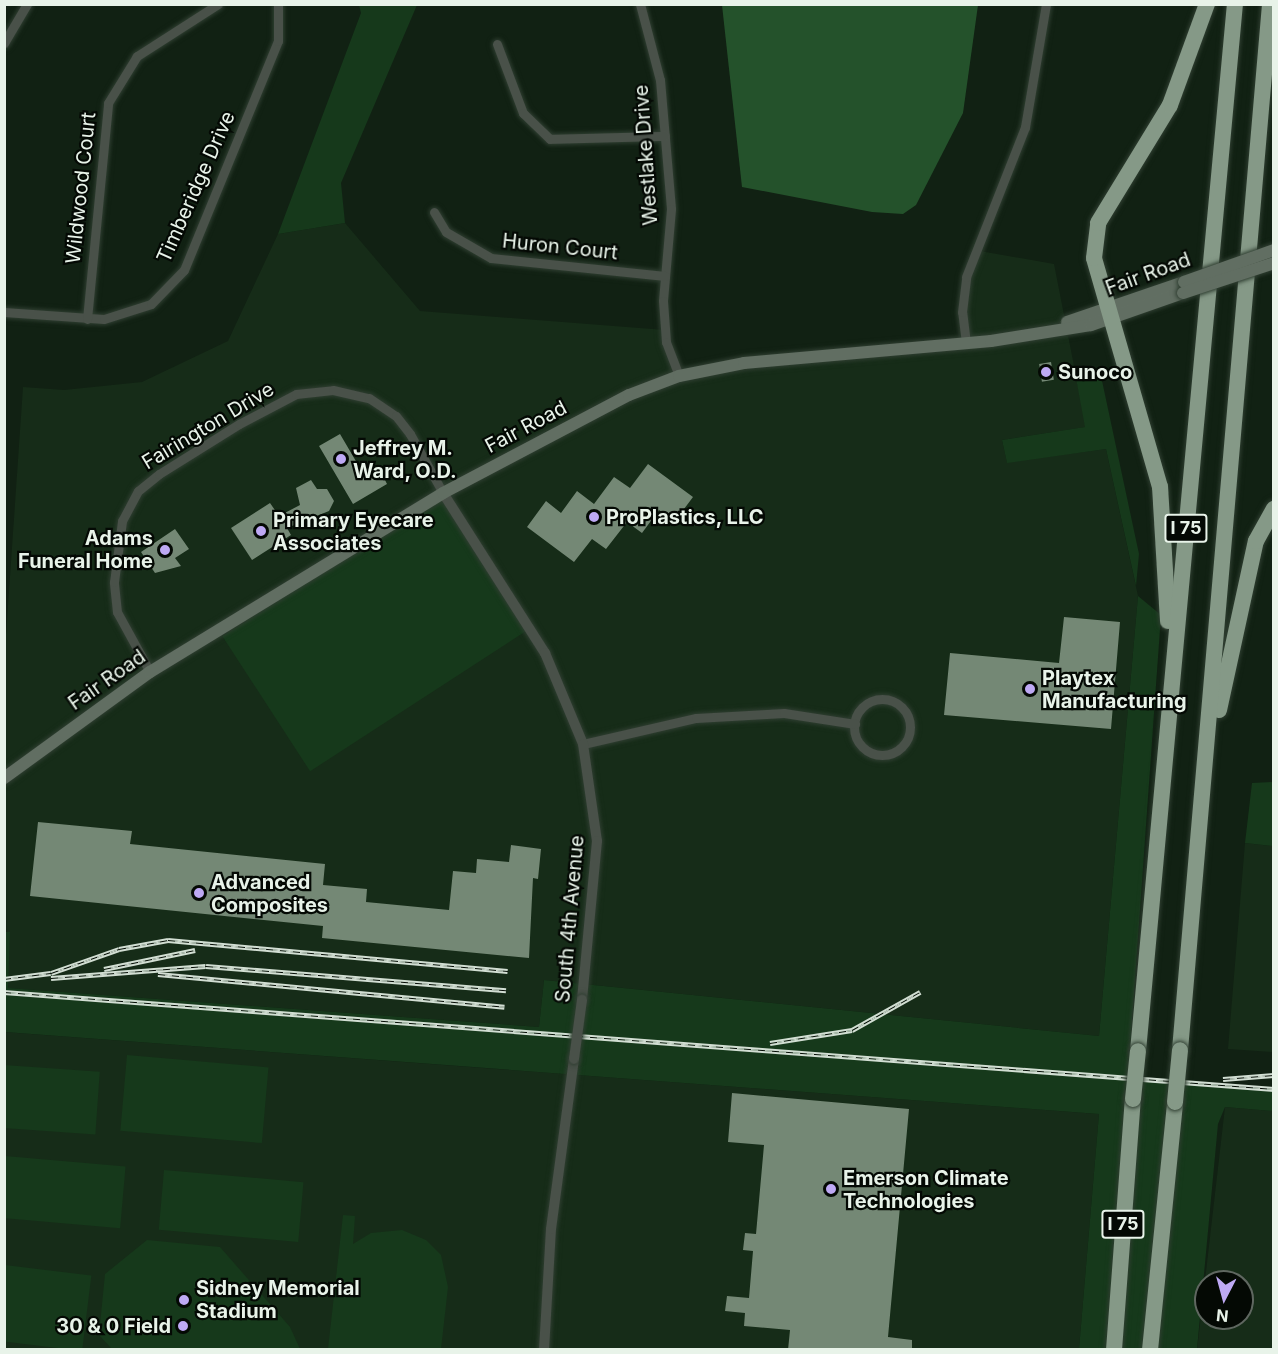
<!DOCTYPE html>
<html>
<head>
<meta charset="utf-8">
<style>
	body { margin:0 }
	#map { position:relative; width:1278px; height:1354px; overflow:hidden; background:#112113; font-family:Inter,sans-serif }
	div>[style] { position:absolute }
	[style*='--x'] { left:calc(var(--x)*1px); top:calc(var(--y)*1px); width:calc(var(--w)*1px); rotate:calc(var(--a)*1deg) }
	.built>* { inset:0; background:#162c18 }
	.green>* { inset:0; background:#16391b; transform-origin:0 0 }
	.water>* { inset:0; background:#24522b }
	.building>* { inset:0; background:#748875; transform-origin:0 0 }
	.roads { filter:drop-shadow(0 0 2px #2f3e31) drop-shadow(0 0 2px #2f3e31) }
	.minor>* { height:9px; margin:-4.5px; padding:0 4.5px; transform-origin:4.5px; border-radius:4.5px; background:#495149 }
	.minor>.ring { margin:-4.5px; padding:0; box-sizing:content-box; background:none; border:9px solid #495149; border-radius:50% }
	.tertiary>* { height:10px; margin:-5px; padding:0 5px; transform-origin:5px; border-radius:5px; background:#495149 }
	.secondary>* { height:12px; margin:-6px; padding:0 6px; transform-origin:6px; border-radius:6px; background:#616e62 }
	.motorway>* { height:16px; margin:-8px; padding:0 8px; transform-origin:8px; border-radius:8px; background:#859987 }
	.rail>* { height:4.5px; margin-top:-2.25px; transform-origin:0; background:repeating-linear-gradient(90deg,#040904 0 7px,#d2ded3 0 14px); box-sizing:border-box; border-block:2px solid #d2ded3 }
	.bridges { filter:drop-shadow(0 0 2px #2f3e31) drop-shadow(0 0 2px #2f3e31) }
	.tertiary-bridge>* { height:10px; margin:-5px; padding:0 5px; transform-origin:5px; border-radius:5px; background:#495149 }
	.secondary-bridge>* { height:12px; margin:-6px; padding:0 6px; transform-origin:6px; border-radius:6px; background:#616e62 }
	.motorway-bridge>* { height:16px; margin:-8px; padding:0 8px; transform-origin:8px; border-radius:8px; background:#859987 }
	.dots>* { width:16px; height:16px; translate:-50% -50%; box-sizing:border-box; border:3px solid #040904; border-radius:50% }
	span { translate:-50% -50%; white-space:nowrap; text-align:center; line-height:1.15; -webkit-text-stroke:4.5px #040904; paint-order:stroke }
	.shield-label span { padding:2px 4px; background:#040904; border:2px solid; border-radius:4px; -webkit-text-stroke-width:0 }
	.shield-label { font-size:18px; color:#e8f3e9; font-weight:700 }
	.street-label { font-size:20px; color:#e8f3e9 }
	.poi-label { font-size:20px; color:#e8f3e9; font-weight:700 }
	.left { translate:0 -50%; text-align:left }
	.right { translate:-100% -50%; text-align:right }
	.frame { position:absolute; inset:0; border:6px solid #e8f3e9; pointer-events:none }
	.north { position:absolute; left:1194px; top:1270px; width:60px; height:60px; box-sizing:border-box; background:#040904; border:2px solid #5f6760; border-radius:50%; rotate:186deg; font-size:16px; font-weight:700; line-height:24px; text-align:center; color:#e8f3e9 }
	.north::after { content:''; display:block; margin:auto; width:21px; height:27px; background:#bea9f4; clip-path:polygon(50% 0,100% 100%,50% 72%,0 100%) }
</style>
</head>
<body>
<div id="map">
	<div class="built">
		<div style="clip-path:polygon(345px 223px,420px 311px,665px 330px,680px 376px,966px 343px,962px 312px,974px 250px,1054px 264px,1086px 427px,1002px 440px,1007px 462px,1106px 449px,1138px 596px,1099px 1036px,544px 980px,539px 1027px,7px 988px,4px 664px,23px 387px,64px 390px,142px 382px,228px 341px,278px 234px)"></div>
		<div style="clip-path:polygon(1245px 843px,1273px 846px,1273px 1052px,1228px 1049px)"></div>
		<div style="clip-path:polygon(4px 1032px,1099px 1114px,1079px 1349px,5px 1349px)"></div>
		<div style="clip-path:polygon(evenodd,1225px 1107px,1273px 1111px,1273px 1349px,1197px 1350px,1225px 1107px,1206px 1282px,1242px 1282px,1242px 1318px,1206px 1318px,1206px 1282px)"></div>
	</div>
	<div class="green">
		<div style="clip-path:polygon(359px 5px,417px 5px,341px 183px,345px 223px,278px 234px,361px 13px)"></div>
		<div style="clip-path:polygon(1101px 376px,1139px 554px,1136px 586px,1106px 449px,1007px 463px,1002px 440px,1085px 427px,1076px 378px)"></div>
		<div style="left:443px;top:493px;width:161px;height:263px;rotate:57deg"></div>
		<div style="clip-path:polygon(1138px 596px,1161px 615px,1128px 1078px,1273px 1089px,1273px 1111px,1225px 1107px,1218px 1124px,1197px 1349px,1079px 1349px,1099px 1114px,5px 1032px,4px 932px,10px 932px,8px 988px,539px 1027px,544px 980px,1099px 1036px)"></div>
		<div style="clip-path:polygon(1273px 782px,1273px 846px,1245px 843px,1252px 783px)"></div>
		<div style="left:127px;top:1055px;width:142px;height:76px;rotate:5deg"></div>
		<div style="left:4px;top:1065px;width:96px;height:63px;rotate:4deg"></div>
		<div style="left:5px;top:1156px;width:121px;height:62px;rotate:5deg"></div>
		<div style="left:164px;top:1170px;width:140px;height:60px;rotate:5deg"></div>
		<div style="clip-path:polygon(343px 1215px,355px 1216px,353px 1244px,371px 1233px,402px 1230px,426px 1240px,441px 1255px,448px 1287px,441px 1349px,328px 1349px)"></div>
		<div style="clip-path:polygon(147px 1240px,220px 1247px,290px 1327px,300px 1349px,112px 1349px,99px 1335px,105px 1274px)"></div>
		<div style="left:5px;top:1265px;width:87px;height:76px;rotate:7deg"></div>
	</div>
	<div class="water">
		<div style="clip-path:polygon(722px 5px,978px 5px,963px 113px,916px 205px,903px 214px,872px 212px,742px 187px)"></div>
	</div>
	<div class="building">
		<div style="left:1051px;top:362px;width:18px;height:12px;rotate:81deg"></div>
		<div style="clip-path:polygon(340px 434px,367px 480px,381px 472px,387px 484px,353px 504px,319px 446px)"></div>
		<div style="clip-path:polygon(648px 464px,693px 497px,675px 521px,659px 510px,642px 533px,627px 522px,606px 549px,592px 539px,574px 562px,527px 527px,546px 501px,561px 513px,577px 491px,594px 504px,614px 477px,630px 488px)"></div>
		<div style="clip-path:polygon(311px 480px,317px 489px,327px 489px,334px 501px,329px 511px,287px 528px,291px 535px,252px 560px,231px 528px,270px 503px,279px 516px,300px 505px,296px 488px)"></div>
		<div style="clip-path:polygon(175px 529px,189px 549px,175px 558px,181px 566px,155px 573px,141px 552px)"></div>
		<div style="clip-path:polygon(1064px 617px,1120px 622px,1111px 729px,944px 715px,950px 653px,1059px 663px)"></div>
		<div style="clip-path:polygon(38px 822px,132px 831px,130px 844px,325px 864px,323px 885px,367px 889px,366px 902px,449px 910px,453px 871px,476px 873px,477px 859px,509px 862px,511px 845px,541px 849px,538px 879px,533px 878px,529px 958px,322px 938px,323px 926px,30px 896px)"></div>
		<div style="clip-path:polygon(732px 1093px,909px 1109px,888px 1337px,912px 1340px,912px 1350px,788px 1350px,790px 1330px,744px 1326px,745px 1313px,725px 1311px,727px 1296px,749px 1298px,753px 1251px,743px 1250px,745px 1233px,756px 1234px,764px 1145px,728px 1142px)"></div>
	</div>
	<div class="roads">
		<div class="minor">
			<div style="--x:640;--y:4;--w:79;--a:75.3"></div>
			<div style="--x:660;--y:80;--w:129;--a:85.1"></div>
			<div style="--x:671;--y:209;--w:92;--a:95"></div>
			<div style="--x:663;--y:301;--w:41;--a:85.8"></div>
			<div style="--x:666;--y:342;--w:36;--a:69"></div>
			<div style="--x:4;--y:43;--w:45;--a:-59.5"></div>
			<div style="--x:497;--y:44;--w:74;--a:69.4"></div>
			<div style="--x:523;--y:113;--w:37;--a:44"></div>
			<div style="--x:550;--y:139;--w:115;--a:-1.5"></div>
			<div style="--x:434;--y:212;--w:23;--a:59"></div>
			<div style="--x:446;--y:232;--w:52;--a:30"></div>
			<div style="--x:491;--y:258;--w:175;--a:5.9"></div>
			<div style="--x:4;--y:312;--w:100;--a:4"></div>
			<div style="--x:104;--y:319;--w:49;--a:-17.7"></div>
			<div style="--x:151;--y:304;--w:47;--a:-45.9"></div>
			<div style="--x:184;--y:270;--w:248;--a:-67.7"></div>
			<div style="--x:278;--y:41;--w:37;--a:-90"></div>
			<div style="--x:87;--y:319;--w:217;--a:-84.4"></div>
			<div style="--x:108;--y:103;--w:55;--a:-58.3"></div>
			<div style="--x:137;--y:56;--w:96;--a:-32.7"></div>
			<div style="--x:966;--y:343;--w:31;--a:-97"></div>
			<div style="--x:962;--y:312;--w:35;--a:-83"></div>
			<div style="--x:966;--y:277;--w:161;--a:-68.5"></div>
			<div style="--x:1025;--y:127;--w:125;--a:-80.3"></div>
			<div style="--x:150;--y:672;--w:68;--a:-118.8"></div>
			<div style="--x:117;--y:612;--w:30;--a:-96"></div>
			<div style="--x:114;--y:582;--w:62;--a:-82.5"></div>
			<div style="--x:122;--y:521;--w:34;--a:-62"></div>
			<div style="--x:138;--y:491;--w:27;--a:-39"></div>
			<div style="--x:159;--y:474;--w:94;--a:-32"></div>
			<div style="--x:239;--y:424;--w:64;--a:-27.8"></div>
			<div style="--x:296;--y:394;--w:37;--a:-6"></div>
			<div style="--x:333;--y:390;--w:37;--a:13"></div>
			<div style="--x:369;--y:398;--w:32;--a:34"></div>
			<div style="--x:396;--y:416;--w:23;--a:52"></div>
			<div style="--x:410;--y:434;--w:68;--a:60.8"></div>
			<div class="ring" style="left:854px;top:699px;width:47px;height:47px"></div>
			<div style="--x:583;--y:744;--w:116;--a:-13"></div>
			<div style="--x:696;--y:718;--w:88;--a:-3.3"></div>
			<div style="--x:784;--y:713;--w:72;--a:8.8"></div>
		</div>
		<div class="tertiary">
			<div style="--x:443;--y:493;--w:190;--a:57.5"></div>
			<div style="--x:545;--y:653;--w:99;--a:67.3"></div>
			<div style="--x:583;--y:744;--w:98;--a:81.8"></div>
			<div style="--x:597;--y:841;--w:160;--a:95.4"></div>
			<div style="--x:544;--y:1350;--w:121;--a:-86.7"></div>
			<div style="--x:551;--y:1229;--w:172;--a:-82.3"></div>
		</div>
		<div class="secondary">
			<div style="--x:1067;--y:322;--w:124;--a:-18.9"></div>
			<div style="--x:4;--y:778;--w:180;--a:-36"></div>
			<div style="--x:150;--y:672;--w:343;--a:-31.4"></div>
			<div style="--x:443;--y:493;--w:210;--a:-27.8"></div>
			<div style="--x:629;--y:395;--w:53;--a:-20.8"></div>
			<div style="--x:679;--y:376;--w:66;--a:-11.3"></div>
			<div style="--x:744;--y:363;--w:248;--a:-5.1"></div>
			<div style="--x:991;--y:341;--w:101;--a:-9.1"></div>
			<div style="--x:1091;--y:325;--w:97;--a:-19.2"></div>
		</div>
		<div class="motorway">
			<div style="--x:1168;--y:621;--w:134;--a:-93.4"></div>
			<div style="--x:1160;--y:487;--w:238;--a:-106.1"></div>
			<div style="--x:1094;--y:258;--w:35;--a:-83"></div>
			<div style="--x:1098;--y:223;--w:138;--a:-58.6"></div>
			<div style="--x:1170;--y:105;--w:108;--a:-69.9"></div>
			<div style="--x:1219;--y:710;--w:173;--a:-77.7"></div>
			<div style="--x:1256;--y:541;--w:37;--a:-61"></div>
			<div style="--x:1180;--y:1050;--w:1050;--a:-85.08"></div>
			<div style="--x:1138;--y:1051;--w:1051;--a:-84.71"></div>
			<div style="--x:1114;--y:1350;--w:252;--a:-85.7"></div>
			<div style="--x:1150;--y:1350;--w:249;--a:-84.2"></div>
		</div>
	</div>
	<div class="rail">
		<div style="--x:104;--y:969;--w:93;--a:-11.8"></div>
		<div style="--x:158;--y:974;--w:348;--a:5.4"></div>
		<div style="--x:51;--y:978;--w:155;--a:-4.4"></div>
		<div style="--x:206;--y:966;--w:301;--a:4.6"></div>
		<div style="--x:4;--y:979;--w:47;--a:-7.3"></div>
		<div style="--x:51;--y:973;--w:72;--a:-19.4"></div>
		<div style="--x:119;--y:949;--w:50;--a:-10.4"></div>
		<div style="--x:168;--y:940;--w:341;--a:5.2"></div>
		<div style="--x:4;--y:992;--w:1274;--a:4.37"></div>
		<div style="--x:770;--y:1043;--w:83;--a:-9"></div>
		<div style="--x:852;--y:1030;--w:78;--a:-29.2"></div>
		<div style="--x:1223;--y:1079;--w:51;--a:-4.5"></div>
	</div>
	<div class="bridges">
		<div class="tertiary-bridge">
			<div style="--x:574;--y:1059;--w:60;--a:-82.3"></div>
		</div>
		<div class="secondary-bridge">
			<div style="--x:1184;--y:282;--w:96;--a:-19.6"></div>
			<div style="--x:1183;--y:293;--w:96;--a:-18.2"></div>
		</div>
		<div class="motorway-bridge">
			<div style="--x:1133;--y:1099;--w:48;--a:-84.1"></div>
			<div style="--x:1175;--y:1102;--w:52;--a:-84.5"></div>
		</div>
	</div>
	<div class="dots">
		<div style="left:1046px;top:372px;background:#bea9f4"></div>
		<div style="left:341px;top:459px;background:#bea9f4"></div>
		<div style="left:594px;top:517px;background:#bea9f4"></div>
		<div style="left:261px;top:531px;background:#bea9f4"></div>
		<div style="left:165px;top:550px;background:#bea9f4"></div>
		<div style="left:1030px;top:689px;background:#bea9f4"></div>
		<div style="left:199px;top:893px;background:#bea9f4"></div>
		<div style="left:831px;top:1189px;background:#bea9f4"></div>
		<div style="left:184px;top:1300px;background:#bea9f4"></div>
		<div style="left:183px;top:1326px;background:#bea9f4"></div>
	</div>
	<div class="shield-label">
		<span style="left:1186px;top:528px">I 75</span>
		<span style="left:1123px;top:1224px">I 75</span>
	</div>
	<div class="street-label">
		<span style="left:646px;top:155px;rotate:-94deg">Westlake Drive</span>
		<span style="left:196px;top:187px;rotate:-66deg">Timberidge Drive</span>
		<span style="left:81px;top:188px;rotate:-84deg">Wildwood Court</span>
		<span style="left:560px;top:247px;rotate:6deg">Huron Court</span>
		<span style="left:1148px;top:274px;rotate:-20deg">Fair Road</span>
		<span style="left:208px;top:426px;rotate:-31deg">Fairington Drive</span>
		<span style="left:526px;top:427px;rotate:-28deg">Fair Road</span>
		<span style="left:107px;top:680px;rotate:-35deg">Fair Road</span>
		<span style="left:570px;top:919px;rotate:-85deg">South 4th Avenue</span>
	</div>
	<div class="poi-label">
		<span class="left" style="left:1058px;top:372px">Sunoco</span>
		<span class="left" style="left:353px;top:460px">Jeffrey M.<br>Ward, O.D.</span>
		<span class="left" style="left:606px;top:517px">ProPlastics, LLC</span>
		<span class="left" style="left:273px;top:532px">Primary Eyecare<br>Associates</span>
		<span class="right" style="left:153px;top:550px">Adams<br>Funeral Home</span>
		<span class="left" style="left:1042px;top:690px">Playtex<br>Manufacturing</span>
		<span class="left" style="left:211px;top:894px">Advanced<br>Composites</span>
		<span class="left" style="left:843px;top:1190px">Emerson Climate<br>Technologies</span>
		<span class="left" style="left:196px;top:1300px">Sidney Memorial<br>Stadium</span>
		<span class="right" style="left:171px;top:1326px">30 &amp; 0 Field</span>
	</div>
	<div class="frame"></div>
	<div class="north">N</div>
</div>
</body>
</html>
